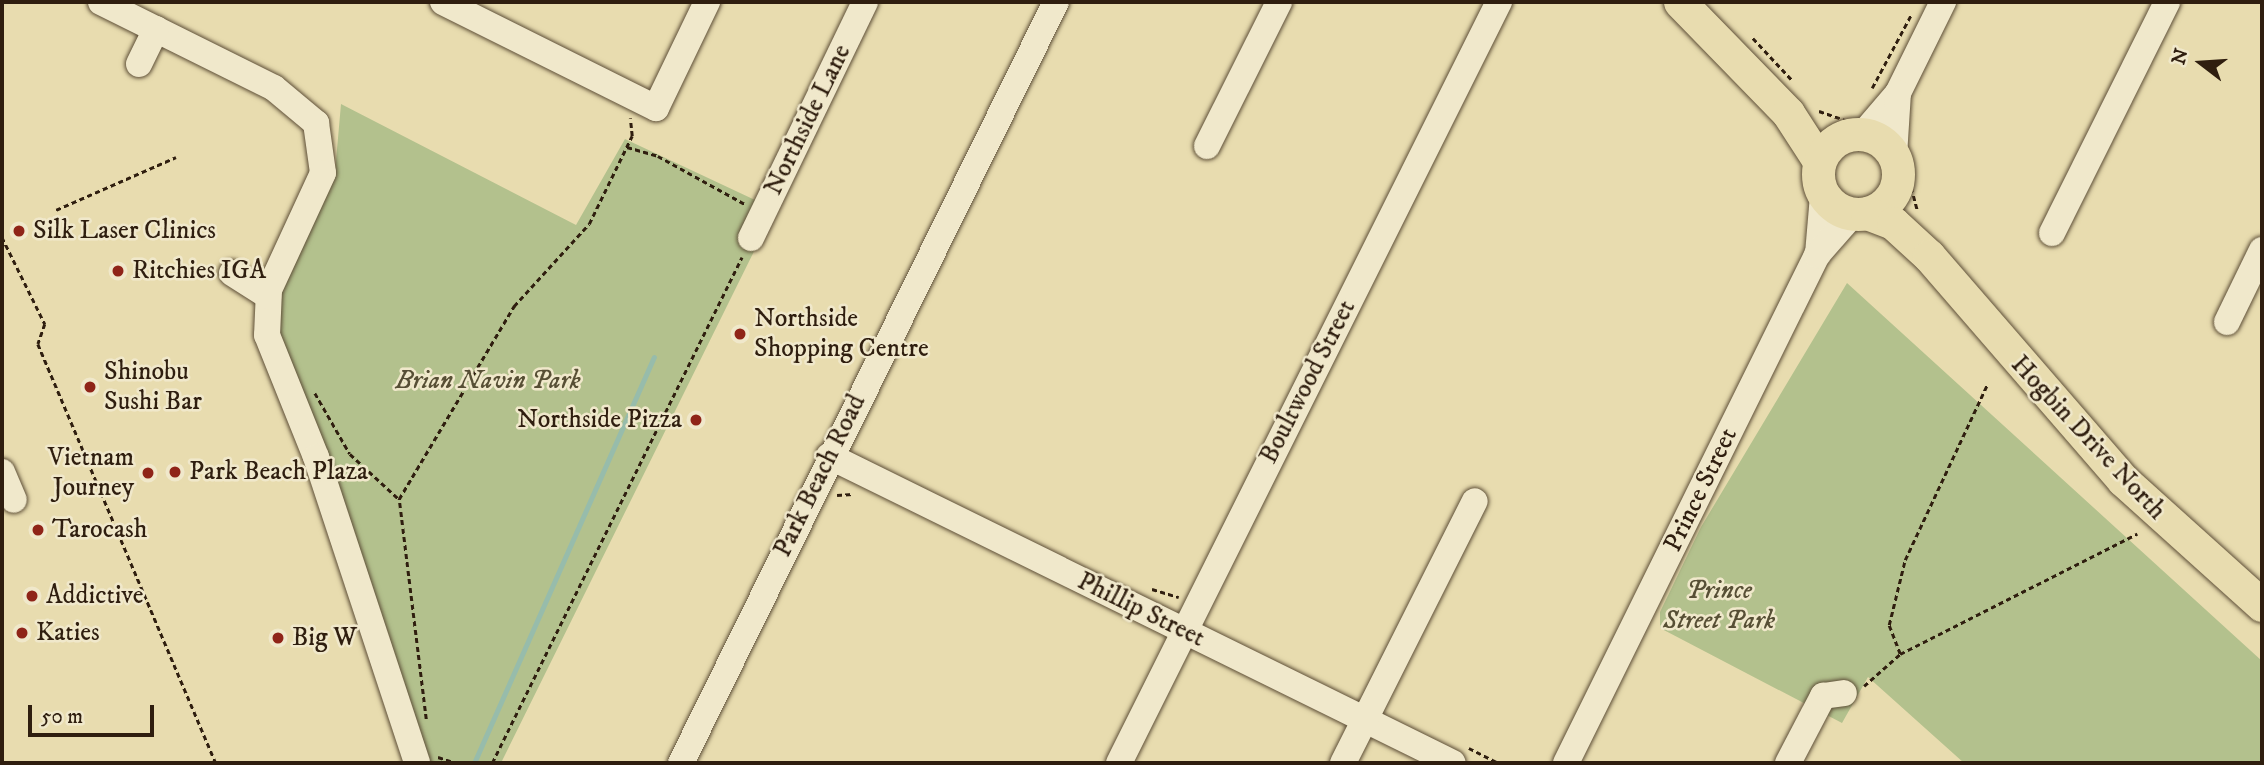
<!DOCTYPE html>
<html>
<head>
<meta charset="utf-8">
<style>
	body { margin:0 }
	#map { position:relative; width:2264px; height:765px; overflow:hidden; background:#e8dcaf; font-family:"IM FELL DW Pica",serif }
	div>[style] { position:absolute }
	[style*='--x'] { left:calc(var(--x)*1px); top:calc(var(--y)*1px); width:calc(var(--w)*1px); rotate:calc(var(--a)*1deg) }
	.green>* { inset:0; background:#b3c18d }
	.stream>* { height:5px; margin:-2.5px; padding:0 2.5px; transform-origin:2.5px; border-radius:2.5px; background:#97bcab }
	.path>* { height:2.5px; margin-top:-1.25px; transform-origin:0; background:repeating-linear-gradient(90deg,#2f1e0f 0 5px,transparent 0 8.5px) }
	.roads { filter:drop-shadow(0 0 2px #5d4e37) drop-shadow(0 0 2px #5d4e37) }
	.minor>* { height:26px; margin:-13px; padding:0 13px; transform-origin:13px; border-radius:13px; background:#f0e8cb }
	.major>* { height:33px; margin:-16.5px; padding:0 16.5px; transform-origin:16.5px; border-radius:16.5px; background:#e8dcaf }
	.major>.ring { margin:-16.5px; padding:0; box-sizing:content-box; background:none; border:33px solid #e8dcaf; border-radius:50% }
	.dots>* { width:19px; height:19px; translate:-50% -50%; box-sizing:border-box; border:4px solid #f0e8cb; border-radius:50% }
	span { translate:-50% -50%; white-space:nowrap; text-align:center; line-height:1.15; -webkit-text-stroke:5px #f0e8cb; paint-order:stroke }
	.street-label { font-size:26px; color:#2f1e0f }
	.poi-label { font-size:26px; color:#2f1e0f }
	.left { translate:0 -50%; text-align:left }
	.right { translate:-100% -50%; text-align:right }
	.park-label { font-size:26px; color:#574f35; font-style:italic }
	.frame { position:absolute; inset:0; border:4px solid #2f1e0f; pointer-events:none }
	.north { position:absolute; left:2166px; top:28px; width:70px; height:70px; -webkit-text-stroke:5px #f0e8cb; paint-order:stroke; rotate:287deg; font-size:19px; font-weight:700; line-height:28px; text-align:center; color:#2f1e0f }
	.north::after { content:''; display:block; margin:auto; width:24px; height:32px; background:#2f1e0f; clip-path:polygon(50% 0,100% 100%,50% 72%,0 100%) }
	.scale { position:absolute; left:28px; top:705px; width:126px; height:32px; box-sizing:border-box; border:4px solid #2f1e0f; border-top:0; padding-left:9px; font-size:21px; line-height:24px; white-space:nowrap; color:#2f1e0f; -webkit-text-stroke:5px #f0e8cb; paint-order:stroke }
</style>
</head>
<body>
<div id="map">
	<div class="green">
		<div style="clip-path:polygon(341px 104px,576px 225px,625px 139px,755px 200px,771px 217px,501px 763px,427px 763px,275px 334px,280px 288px,335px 172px)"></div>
		<div style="clip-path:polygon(1847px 283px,2262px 661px,2262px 763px,1964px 763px,1868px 677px,1842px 723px,1660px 628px,1660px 612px,1701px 527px)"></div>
	</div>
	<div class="stream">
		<div style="--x:474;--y:763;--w:444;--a:-66.1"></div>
	</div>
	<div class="path">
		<div style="--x:1753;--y:38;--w:59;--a:47.1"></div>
		<div style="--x:1872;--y:88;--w:83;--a:-61.9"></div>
		<div style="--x:1819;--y:111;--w:28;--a:19"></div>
		<div style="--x:627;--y:147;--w:32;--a:16"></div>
		<div style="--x:658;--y:156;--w:99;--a:28.9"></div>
		<div style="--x:1907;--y:171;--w:42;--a:75"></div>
		<div style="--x:56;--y:210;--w:131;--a:-23.8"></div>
		<div style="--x:2;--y:237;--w:97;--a:63.7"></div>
		<div style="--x:45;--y:324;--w:21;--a:109"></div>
		<div style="--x:38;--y:344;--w:455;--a:67"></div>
		<div style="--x:315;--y:393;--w:70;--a:60.2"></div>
		<div style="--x:350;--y:454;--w:67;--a:42.6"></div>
		<div style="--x:837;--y:495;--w:16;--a:-4"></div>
		<div style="--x:1152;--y:589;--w:28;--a:17"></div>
		<div style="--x:1900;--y:654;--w:266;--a:-26.9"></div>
		<div style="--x:1864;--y:686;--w:48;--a:-41.6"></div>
		<div style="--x:1900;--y:654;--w:31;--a:-111"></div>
		<div style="--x:1889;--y:625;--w:67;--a:-76.2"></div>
		<div style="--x:1905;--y:560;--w:193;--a:-64.9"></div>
		<div style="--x:426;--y:719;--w:222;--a:-97"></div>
		<div style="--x:399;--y:499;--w:225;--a:-59.2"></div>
		<div style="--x:514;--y:306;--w:111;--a:-47.6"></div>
		<div style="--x:589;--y:224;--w:98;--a:-64"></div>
		<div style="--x:632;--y:136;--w:18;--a:-96"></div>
		<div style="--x:1469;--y:748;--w:34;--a:27"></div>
		<div style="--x:438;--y:757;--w:19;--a:18"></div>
		<div style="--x:492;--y:763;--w:564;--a:-63.71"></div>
	</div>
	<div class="roads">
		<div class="minor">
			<div style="--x:101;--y:2;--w:193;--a:26.4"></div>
			<div style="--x:274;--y:88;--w:55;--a:39.8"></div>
			<div style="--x:316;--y:123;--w:50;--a:82"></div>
			<div style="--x:323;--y:173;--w:129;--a:114.8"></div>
			<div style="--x:269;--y:290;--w:45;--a:92.5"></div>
			<div style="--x:267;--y:335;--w:131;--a:68.1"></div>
			<div style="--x:316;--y:457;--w:322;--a:71.7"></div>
			<div style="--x:443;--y:2;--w:238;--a:26.5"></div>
			<div style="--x:656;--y:108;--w:118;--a:-64.3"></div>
			<div style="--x:139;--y:64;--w:39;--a:-64"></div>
			<div style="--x:1863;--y:134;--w:54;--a:-49.5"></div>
			<div style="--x:1898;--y:93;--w:102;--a:-63.7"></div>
			<div style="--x:1207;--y:146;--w:161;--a:-63.4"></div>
			<div style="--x:1894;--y:156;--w:63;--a:-86.4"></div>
			<div style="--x:2052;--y:233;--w:258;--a:-63.5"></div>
			<div style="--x:751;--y:238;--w:262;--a:-64.2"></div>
			<div style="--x:1818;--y:254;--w:58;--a:-85.1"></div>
			<div style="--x:232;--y:273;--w:43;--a:32.6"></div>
			<div style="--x:2227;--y:322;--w:80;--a:-64.1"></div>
			<div style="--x:829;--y:456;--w:695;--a:26.2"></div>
			<div style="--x:2;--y:472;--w:30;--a:67"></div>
			<div style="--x:681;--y:763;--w:848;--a:-63.77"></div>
			<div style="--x:1119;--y:763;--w:851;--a:-63.47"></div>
			<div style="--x:1343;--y:763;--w:293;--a:-63.3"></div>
			<div style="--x:1566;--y:763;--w:567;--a:-63.71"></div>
			<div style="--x:1817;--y:255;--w:55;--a:-48.7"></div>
			<div style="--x:1788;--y:763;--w:76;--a:-62.4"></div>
			<div style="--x:1823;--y:696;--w:21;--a:-8"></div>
		</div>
		<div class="major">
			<div style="--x:1680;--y:2;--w:155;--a:45.8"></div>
			<div style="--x:1788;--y:113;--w:57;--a:57.1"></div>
			<div class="ring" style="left:1818px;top:134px;width:47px;height:47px"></div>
			<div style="--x:1867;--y:213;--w:28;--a:21"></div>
			<div style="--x:1893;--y:223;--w:49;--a:42.5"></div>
			<div style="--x:1929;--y:256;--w:296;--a:49.1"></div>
			<div style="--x:2123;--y:480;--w:187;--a:42"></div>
		</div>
	</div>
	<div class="dots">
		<div style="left:19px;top:231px;background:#8f2418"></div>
		<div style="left:118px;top:271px;background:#8f2418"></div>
		<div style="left:740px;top:334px;background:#8f2418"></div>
		<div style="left:90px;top:387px;background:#8f2418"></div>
		<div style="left:696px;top:420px;background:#8f2418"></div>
		<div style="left:175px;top:472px;background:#8f2418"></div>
		<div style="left:148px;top:473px;background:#8f2418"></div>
		<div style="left:38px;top:530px;background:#8f2418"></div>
		<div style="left:32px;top:596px;background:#8f2418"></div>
		<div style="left:22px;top:633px;background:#8f2418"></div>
		<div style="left:278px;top:638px;background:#8f2418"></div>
	</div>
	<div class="street-label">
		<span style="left:808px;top:120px;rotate:-64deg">Northside Lane</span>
		<span style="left:1308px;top:382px;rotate:-63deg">Boultwood Street</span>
		<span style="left:2088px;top:438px;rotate:47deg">Hogbin Drive North</span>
		<span style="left:820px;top:476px;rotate:-64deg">Park Beach Road</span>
		<span style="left:1701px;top:490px;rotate:-64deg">Prince Street</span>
		<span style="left:1141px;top:610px;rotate:26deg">Phillip Street</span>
	</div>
	<div class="poi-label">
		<span class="left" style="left:33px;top:231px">Silk Laser Clinics</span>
		<span class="left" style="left:132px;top:271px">Ritchies IGA</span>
		<span class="left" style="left:754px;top:334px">Northside<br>Shopping Centre</span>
		<span class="left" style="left:104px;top:387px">Shinobu<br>Sushi Bar</span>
		<span class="right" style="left:682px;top:420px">Northside Pizza</span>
		<span class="right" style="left:134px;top:473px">Vietnam<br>Journey</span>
		<span class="left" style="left:189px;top:472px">Park Beach Plaza</span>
		<span class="left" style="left:52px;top:530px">Tarocash</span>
		<span class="left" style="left:46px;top:596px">Addictive</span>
		<span class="left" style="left:36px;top:633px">Katies</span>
		<span class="left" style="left:292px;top:638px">Big W</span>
	</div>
	<div class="park-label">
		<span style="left:488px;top:381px">Brian Navin Park</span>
		<span style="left:1719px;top:606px">Prince<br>Street Park</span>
	</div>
	<div class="frame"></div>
	<div class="north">N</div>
	<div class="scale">50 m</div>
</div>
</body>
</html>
